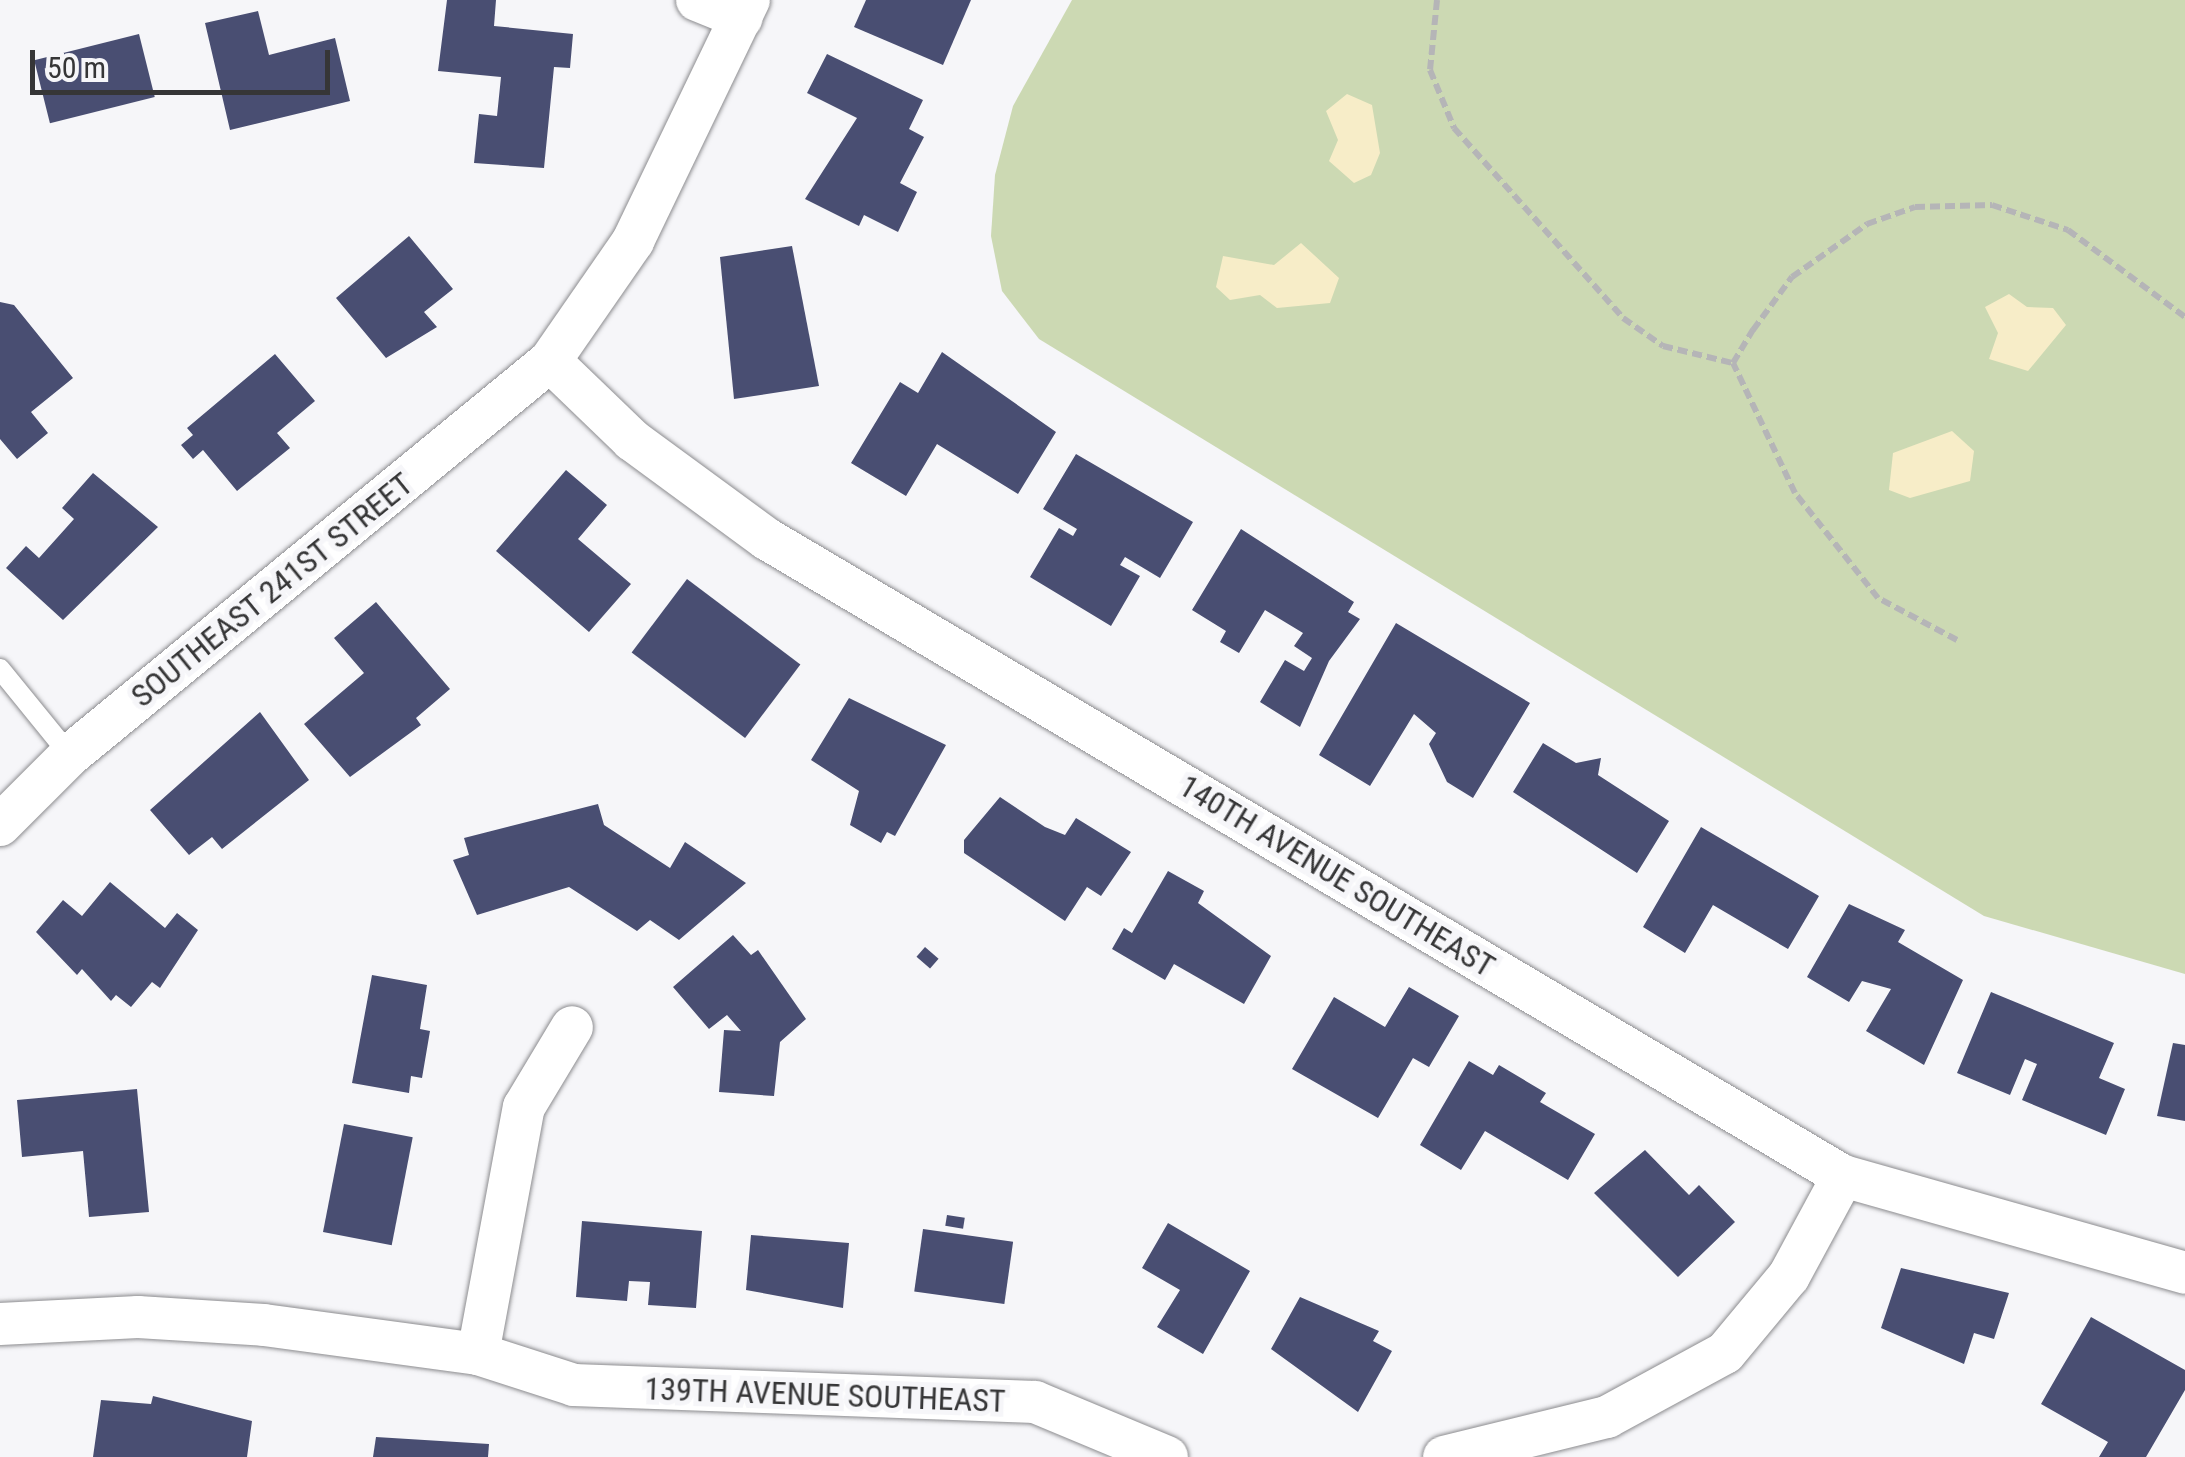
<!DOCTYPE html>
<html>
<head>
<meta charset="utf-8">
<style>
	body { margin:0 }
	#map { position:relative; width:2185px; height:1457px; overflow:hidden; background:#f6f6f9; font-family:"Roboto Condensed",sans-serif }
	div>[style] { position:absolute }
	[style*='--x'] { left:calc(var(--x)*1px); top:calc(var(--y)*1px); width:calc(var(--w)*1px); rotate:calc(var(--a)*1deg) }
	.green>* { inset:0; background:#ccd9b3 }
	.sand>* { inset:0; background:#f7edc8 }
	.building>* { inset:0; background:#494e72; transform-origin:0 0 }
	.path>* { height:6px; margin-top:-3px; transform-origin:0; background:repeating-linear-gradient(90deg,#b5b5b7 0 10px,transparent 0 15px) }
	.roads { filter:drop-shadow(0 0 2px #8c8c8f) drop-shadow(0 0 2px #8c8c8f) }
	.lane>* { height:20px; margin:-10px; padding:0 10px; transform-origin:10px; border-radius:10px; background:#fff }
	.street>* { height:42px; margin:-21px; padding:0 21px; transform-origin:21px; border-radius:21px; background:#fff }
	span { translate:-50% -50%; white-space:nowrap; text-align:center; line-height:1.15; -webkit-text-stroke:10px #f6f6f9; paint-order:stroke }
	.street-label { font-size:32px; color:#363637 }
	.scale { position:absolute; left:30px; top:50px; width:300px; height:45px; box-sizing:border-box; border:5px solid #363637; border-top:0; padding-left:12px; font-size:30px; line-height:35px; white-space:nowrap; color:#363637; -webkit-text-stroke:8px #f6f6f9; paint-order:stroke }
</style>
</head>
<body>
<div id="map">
	<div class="green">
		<div style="clip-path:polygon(1072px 0,2185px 0,2185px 974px,1984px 916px,1039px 339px,1002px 291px,991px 236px,995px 175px,1013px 106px)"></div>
	</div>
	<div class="sand">
		<div style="clip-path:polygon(1347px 94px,1372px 105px,1380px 153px,1371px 175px,1354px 183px,1329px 161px,1338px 140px,1326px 111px)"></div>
		<div style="clip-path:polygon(1301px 243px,1339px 278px,1330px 303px,1277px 308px,1260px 295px,1230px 300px,1216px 287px,1223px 256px,1274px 265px)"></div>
		<div style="clip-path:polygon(2009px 294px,2027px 307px,2053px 308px,2066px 325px,2028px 371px,1989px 359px,1998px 333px,1985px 307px)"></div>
		<div style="clip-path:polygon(1952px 431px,1974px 451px,1970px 481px,1910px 498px,1889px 490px,1893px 453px)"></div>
	</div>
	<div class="building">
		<div style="clip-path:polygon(447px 0,496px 0,494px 26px,573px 34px,570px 68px,554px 67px,544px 168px,474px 163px,479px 114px,497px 116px,501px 77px,438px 71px)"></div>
		<div style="clip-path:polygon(866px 0,971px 0,943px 65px,854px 27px)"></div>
		<div style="clip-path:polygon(258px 11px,269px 55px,335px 38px,350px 101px,230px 130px,205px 23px)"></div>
		<div style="left:139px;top:34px;width:65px;height:108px;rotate:76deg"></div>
		<div style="clip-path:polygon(827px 54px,923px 100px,909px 129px,924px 137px,900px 183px,917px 192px,898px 232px,864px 215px,859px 226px,805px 199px,857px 118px,807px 93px)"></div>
		<div style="clip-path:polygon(409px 236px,453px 289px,424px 312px,437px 327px,386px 358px,336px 298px)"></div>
		<div style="clip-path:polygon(792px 246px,819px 386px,734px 399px,720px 257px)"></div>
		<div style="clip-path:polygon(0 302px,14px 305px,73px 378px,31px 412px,48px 433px,17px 459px,0 439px)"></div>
		<div style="clip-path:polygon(942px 352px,1056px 432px,1018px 494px,937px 444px,906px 496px,851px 463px,900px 382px,918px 393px)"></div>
		<div style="clip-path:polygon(275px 354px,315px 401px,277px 433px,290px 448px,237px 491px,203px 450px,193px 459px,181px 445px,193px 435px,187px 428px)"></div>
		<div style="clip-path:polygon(1076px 454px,1193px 522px,1160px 578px,1125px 557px,1120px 565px,1140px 576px,1111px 626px,1030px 577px,1059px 528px,1073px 536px,1077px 529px,1043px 509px)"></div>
		<div style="clip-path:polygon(566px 470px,607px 505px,578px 539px,631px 584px,589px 632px,496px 551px)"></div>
		<div style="clip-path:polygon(93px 473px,158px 527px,63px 620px,6px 568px,26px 546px,39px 558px,74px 519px,62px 508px)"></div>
		<div style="clip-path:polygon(1241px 529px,1354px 602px,1348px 612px,1360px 619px,1329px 661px,1300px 727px,1260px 702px,1285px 660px,1304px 671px,1312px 658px,1294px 646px,1303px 633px,1265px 610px,1239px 653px,1220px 642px,1226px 631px,1192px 610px)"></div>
		<div style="left:687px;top:579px;width:142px;height:92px;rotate:37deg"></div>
		<div style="clip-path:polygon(376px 602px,450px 689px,416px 718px,421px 725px,350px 777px,304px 724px,364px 673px,334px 638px)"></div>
		<div style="clip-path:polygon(1396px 623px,1530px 703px,1473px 798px,1447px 782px,1429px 744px,1436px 733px,1414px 714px,1370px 786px,1319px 755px)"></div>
		<div style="clip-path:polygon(849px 698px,946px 745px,895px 836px,887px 832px,881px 843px,850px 825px,859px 791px,811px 760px)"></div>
		<div style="clip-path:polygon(260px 712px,309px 780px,222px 849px,212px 837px,189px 855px,150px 810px)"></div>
		<div style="clip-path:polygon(1543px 743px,1576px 763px,1601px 758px,1598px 775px,1669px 821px,1637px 873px,1513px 792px)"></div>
		<div style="clip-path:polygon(1000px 797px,1045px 827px,1065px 835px,1076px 818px,1131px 852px,1101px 896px,1087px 887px,1065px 921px,964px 853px,964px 840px)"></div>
		<div style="clip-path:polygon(598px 804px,604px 825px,670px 868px,685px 842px,746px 883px,679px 940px,650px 920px,637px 931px,569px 887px,477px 915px,453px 860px,469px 855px,464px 838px)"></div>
		<div style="clip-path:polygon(1701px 827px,1819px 896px,1788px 949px,1713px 905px,1685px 953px,1643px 927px)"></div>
		<div style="clip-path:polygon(1168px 871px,1204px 891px,1198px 903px,1271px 956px,1244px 1004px,1174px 964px,1165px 980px,1112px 949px,1124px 928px,1132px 933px)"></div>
		<div style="clip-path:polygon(110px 882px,165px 928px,177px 913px,198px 930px,160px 988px,152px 982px,131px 1007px,116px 995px,111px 1001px,82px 969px,77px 975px,36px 932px,63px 900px,82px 916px)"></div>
		<div style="clip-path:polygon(1849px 904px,1905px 930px,1898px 942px,1963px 980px,1924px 1065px,1866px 1031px,1891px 989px,1862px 981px,1849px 1002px,1807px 977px)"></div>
		<div style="clip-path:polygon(733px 935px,751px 955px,758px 950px,806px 1019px,780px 1042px,774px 1096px,719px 1092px,724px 1030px,741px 1031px,727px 1015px,709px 1029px,673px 987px)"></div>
		<div style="left:925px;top:947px;width:18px;height:13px;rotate:41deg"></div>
		<div style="clip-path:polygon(372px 975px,427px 985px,420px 1029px,430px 1031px,422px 1078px,411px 1076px,409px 1093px,352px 1083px)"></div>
		<div style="clip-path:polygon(1409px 987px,1459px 1016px,1429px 1067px,1413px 1058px,1378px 1118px,1292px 1069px,1334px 997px,1385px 1027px)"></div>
		<div style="clip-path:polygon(1991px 992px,2114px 1043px,2099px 1078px,2125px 1089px,2106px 1135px,2022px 1100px,2037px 1064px,2025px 1059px,2010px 1095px,1957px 1073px)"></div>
		<div style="clip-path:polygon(2173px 1043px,2185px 1045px,2185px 1121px,2157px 1116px)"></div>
		<div style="clip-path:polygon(1469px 1061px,1493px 1075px,1499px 1065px,1546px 1093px,1540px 1102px,1595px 1134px,1568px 1180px,1485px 1131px,1461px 1170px,1420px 1145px)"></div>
		<div style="clip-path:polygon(137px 1089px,149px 1212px,89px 1217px,83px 1151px,22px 1157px,17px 1100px)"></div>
		<div style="left:344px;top:1124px;width:70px;height:110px;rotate:11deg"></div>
		<div style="clip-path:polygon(1645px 1150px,1689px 1195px,1699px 1185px,1735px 1222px,1678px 1277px,1594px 1193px)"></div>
		<div style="left:947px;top:1215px;width:18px;height:11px;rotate:9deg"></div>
		<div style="clip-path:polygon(582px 1221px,702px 1231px,696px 1308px,648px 1305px,650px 1282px,629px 1281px,627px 1301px,576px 1297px)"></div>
		<div style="clip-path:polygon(1168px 1223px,1250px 1271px,1203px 1354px,1157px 1327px,1180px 1290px,1142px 1268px)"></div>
		<div style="left:923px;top:1229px;width:91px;height:63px;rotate:8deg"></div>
		<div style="clip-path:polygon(751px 1235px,849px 1243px,843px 1308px,746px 1290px)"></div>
		<div style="clip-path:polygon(1901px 1268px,2009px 1293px,1994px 1339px,1974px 1333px,1964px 1364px,1881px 1328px)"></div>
		<div style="clip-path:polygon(1300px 1297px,1379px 1331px,1373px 1341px,1392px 1351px,1358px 1412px,1271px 1349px)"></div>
		<div style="clip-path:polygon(2091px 1317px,2185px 1370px,2185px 1390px,2146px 1457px,2099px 1457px,2108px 1442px,2041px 1404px)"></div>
		<div style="clip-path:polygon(153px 1396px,252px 1421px,247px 1457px,93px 1457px,101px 1400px,151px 1404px)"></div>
		<div style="clip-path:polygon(376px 1437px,489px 1444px,488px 1457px,373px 1457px)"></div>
	</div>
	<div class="path">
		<div style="--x:1437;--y:0;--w:70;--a:95.7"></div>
		<div style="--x:1430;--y:70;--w:63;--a:67.5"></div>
		<div style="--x:1454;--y:128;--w:254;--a:48.3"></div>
		<div style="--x:1623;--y:318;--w:49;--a:35"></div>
		<div style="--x:1663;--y:346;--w:71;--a:13.8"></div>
		<div style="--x:1957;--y:640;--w:89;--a:-152"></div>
		<div style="--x:1878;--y:598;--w:134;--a:-128.3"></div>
		<div style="--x:1795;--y:493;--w:144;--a:-115.5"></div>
		<div style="--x:1733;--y:363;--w:39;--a:-59"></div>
		<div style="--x:1753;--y:330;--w:66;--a:-53.7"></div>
		<div style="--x:1792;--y:277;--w:92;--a:-35.2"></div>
		<div style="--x:1867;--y:224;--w:51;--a:-19.5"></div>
		<div style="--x:1915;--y:207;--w:77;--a:-1.5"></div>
		<div style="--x:1992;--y:205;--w:80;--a:18.2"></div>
		<div style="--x:2068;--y:230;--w:146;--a:36.6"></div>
	</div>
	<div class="roads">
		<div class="lane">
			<div style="--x:0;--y:669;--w:111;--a:50.9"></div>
		</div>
		<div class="street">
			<div style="--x:697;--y:0;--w:48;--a:22.2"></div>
			<div style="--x:550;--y:361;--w:114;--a:43.9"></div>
			<div style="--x:632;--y:440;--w:167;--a:36.3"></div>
			<div style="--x:767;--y:539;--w:1250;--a:30.63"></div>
			<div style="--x:1843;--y:1176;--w:355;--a:15.8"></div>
			<div style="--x:0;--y:825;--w:99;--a:-45"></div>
			<div style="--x:70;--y:755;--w:621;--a:-39.38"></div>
			<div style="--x:550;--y:361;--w:146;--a:-55.3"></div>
			<div style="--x:633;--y:241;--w:267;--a:-64.3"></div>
			<div style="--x:0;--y:1324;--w:138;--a:-2.9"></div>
			<div style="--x:138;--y:1317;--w:126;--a:3.6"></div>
			<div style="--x:264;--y:1325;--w:216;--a:7.7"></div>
			<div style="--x:478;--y:1354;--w:101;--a:17.9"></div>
			<div style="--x:574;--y:1385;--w:461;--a:2.1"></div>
			<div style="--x:1035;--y:1402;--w:143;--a:22.6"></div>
			<div style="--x:478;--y:1354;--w:251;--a:-79.5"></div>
			<div style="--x:524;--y:1107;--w:93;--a:-59"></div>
			<div style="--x:1444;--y:1457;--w:168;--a:-13.8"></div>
			<div style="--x:1607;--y:1417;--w:134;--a:-28.5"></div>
			<div style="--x:1725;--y:1353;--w:100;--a:-50.3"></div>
			<div style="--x:1789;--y:1276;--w:114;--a:-61.6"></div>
		</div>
	</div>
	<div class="street-label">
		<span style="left:272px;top:590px;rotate:-39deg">SOUTHEAST 241ST STREET</span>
		<span style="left:1337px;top:876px;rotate:31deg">140TH AVENUE SOUTHEAST</span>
		<span style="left:825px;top:1395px;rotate:2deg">139TH AVENUE SOUTHEAST</span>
	</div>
	<div class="scale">50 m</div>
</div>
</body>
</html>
